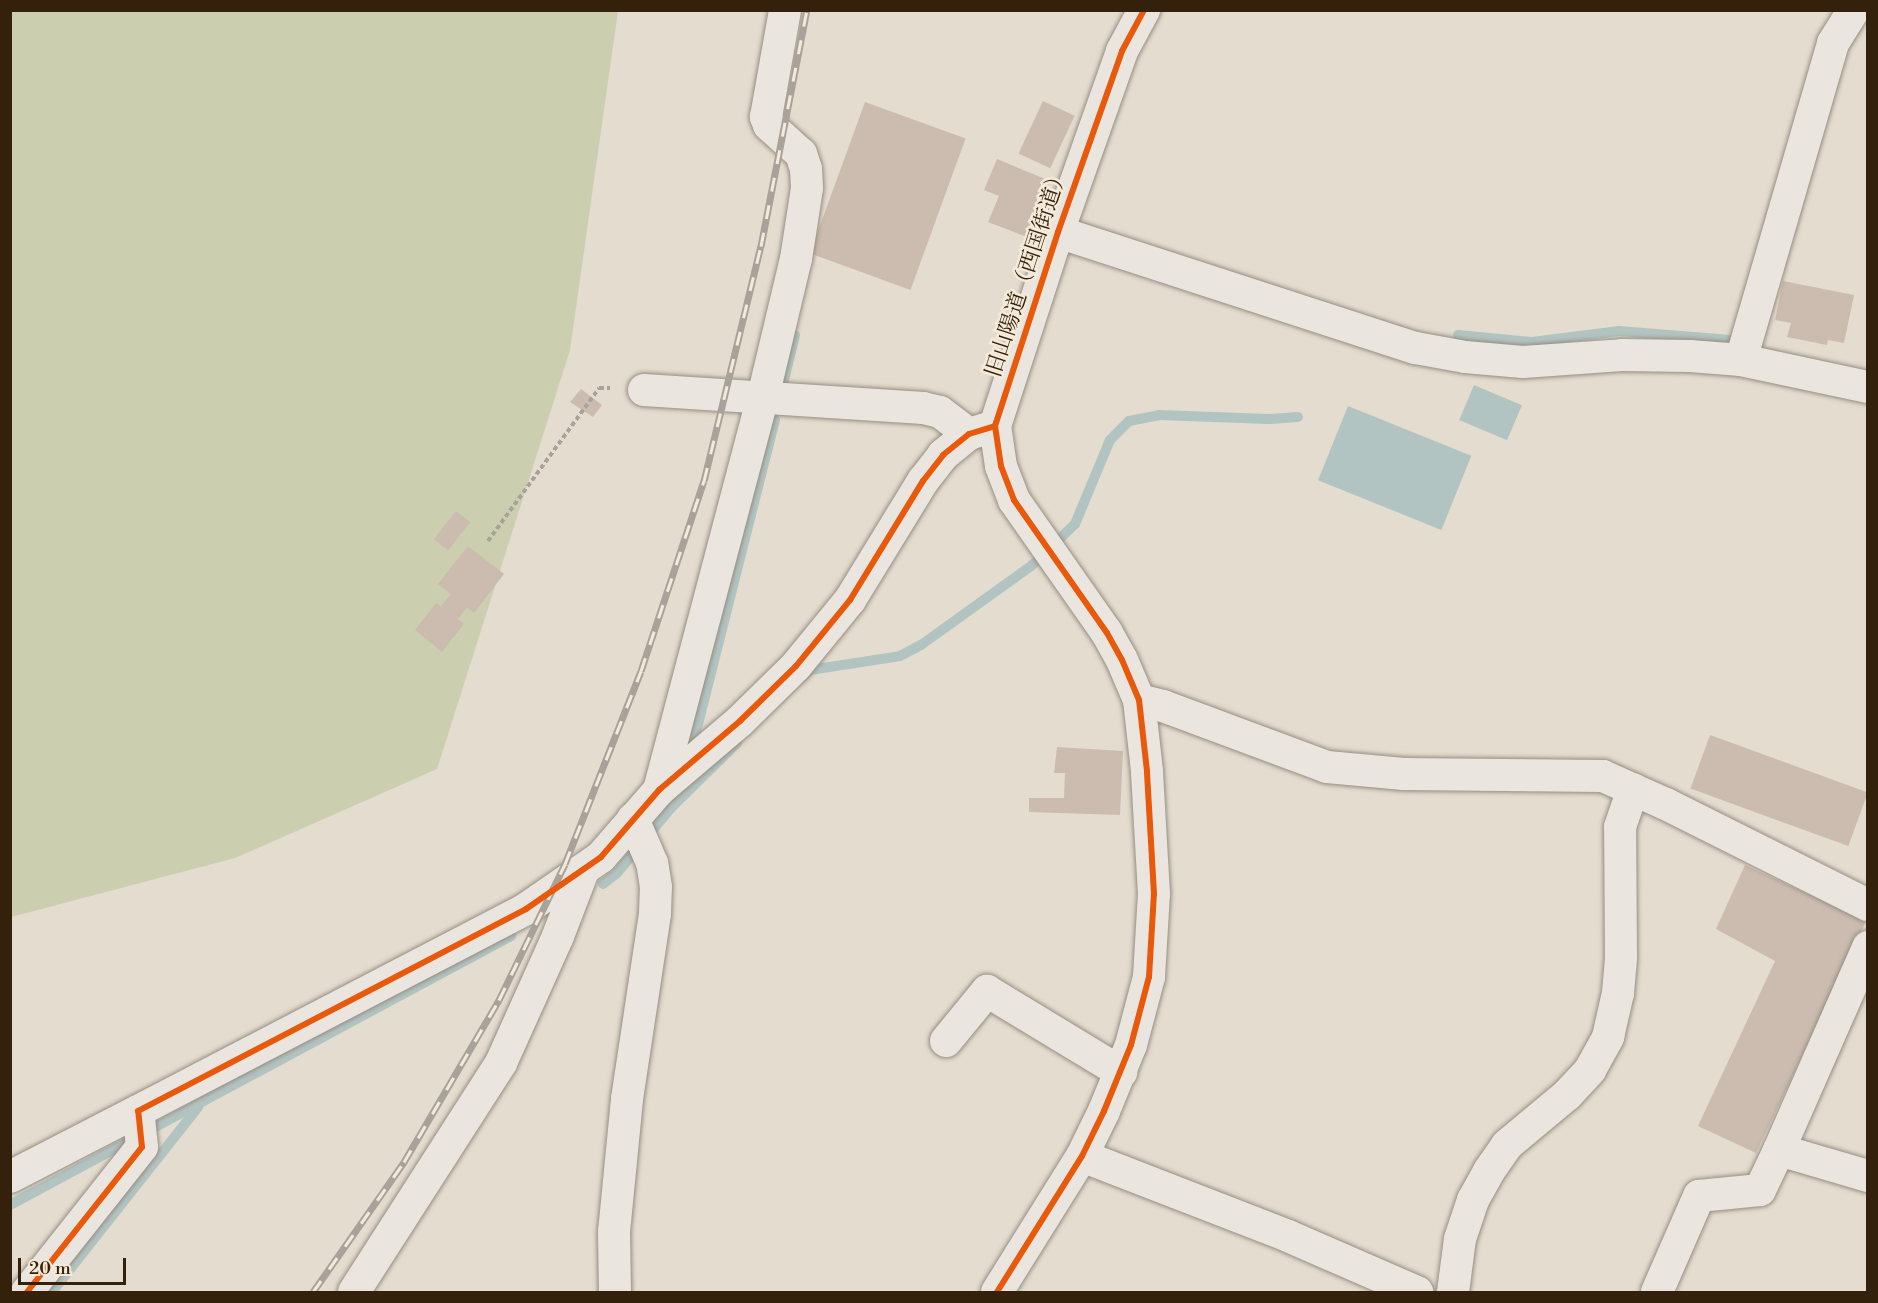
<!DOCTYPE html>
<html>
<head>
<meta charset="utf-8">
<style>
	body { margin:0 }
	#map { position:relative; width:1878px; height:1303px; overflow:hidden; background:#e4dcce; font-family:"Libre Bodoni","Noto Serif JP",serif }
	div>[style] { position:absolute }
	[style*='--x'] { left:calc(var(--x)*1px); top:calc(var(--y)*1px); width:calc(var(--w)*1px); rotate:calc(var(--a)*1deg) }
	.green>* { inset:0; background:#cbceaf }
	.water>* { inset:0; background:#b2c4c1; transform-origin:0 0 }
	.stream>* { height:10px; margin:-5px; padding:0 5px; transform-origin:5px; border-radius:5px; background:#b2c4c1 }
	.building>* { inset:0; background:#cbbcaf; transform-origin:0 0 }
	.path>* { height:4px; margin-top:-2px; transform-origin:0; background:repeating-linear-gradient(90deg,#a8a29a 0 4.5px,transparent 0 7.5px) }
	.roads { filter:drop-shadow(0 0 2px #958e83) drop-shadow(0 0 2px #958e83) }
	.minor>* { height:32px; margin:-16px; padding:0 16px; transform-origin:16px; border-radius:16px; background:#eae6df }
	.rail>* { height:7px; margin-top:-3.5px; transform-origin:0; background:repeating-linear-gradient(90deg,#f4ead9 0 14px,#a8a29a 0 28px); box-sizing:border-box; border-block:2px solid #a8a29a }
	.cycleway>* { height:6px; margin:-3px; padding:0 3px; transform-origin:3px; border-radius:3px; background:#e8590c }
	span { translate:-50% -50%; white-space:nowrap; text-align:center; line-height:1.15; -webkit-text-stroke:5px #f4ead9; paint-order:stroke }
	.street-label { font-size:22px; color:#34210b }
	.frame { position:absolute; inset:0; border:12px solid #34210b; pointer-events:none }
	.scale { position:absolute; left:18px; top:1258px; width:108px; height:27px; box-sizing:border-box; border:3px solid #34210b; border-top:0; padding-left:8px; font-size:18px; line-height:21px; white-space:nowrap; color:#34210b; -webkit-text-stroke:4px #f4ead9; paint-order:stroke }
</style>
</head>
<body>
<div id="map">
	<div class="green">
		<div style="clip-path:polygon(11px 11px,618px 11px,570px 350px,437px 769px,235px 858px,11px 917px)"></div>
	</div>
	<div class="water">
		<div style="left:1474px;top:385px;width:52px;height:38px;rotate:23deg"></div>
		<div style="left:1348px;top:406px;width:133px;height:80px;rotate:22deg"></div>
	</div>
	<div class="stream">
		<div style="--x:1458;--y:335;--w:74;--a:5.4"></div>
		<div style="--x:1532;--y:342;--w:88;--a:-7.2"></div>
		<div style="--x:1619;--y:331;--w:112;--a:4.6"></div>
		<div style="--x:783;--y:384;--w:50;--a:-76.2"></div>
		<div style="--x:803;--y:677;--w:10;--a:-45"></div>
		<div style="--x:810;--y:670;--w:91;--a:-8.8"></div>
		<div style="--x:900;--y:656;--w:24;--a:-28"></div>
		<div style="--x:921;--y:645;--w:135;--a:-35.7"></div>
		<div style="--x:1031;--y:566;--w:61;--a:-43.7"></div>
		<div style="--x:1075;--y:524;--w:91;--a:-67.4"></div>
		<div style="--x:1110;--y:440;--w:27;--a:-45"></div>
		<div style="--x:1129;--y:421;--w:31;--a:-11"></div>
		<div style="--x:1159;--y:415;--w:110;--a:2.1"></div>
		<div style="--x:1269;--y:419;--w:29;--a:-4"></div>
		<div style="--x:695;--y:736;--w:326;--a:-75.8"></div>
		<div style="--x:603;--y:884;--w:18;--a:-38"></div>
		<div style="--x:617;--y:873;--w:85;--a:-50.3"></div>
		<div style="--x:671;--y:808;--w:93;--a:-44.6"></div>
		<div style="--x:10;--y:1205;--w:569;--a:-28.23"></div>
		<div style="--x:52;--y:1292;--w:236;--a:-51.7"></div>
	</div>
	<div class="building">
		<div style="left:1043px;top:101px;width:35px;height:58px;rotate:25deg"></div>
		<div style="left:865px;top:102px;width:107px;height:161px;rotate:20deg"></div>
		<div style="clip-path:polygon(997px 159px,1050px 181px,1027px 237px,988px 222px,999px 196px,984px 190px)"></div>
		<div style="clip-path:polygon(1783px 281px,1854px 295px,1844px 343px,1828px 340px,1827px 345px,1787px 337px,1791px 323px,1775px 320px)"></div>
		<div style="clip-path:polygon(581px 389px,602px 405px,593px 417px,570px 402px)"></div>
		<div style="left:456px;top:511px;width:18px;height:36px;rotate:38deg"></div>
		<div style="clip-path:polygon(468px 546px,504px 574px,474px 613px,467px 607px,458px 619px,464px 624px,442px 652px,415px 630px,436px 603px,441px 606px,451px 594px,438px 584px)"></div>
		<div style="left:1710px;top:735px;width:168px;height:57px;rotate:20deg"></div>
		<div style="clip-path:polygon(1057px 747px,1123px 751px,1120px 815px,1029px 812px,1029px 798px,1064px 798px,1065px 773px,1054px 773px)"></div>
		<div style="clip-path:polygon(1745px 865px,1866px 921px,1756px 1153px,1698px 1126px,1775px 961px,1716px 929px)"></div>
	</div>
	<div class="path">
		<div style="--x:488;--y:541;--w:189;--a:-54"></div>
		<div style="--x:599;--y:388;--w:11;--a:0"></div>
	</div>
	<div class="roads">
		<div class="minor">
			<div style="--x:1058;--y:232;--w:376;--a:18"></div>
			<div style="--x:1416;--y:348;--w:50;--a:10.4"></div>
			<div style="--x:1465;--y:357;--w:58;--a:4.9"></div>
			<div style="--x:1523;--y:362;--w:99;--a:-4"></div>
			<div style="--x:1622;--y:355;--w:68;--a:0.8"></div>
			<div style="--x:1690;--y:356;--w:51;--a:4.5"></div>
			<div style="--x:1741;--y:360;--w:130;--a:12"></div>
			<div style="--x:1741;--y:360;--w:330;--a:-73.8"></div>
			<div style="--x:1833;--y:43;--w:39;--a:-58"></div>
			<div style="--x:644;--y:390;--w:280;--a:3.7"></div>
			<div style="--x:923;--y:408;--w:17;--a:13"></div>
			<div style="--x:940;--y:412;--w:36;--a:37"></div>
			<div style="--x:1139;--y:700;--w:25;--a:14"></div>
			<div style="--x:1163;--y:706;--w:175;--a:20.4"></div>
			<div style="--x:1327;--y:767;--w:77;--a:5.2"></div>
			<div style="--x:1404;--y:774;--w:199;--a:0.6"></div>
			<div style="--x:1603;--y:776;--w:69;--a:24"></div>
			<div style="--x:1666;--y:804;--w:226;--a:26.6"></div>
			<div style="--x:659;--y:790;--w:407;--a:-75.2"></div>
			<div style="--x:763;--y:397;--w:142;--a:-76.6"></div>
			<div style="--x:796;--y:259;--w:72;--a:-81.2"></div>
			<div style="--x:807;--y:188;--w:19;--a:-93"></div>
			<div style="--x:806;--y:169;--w:16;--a:-108"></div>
			<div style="--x:801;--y:154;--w:43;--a:-137.8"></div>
			<div style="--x:769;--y:125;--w:9;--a:-111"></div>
			<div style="--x:766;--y:117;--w:109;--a:-79.9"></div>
			<div style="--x:946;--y:1041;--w:65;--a:-50.6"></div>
			<div style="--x:987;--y:991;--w:157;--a:31.2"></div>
			<div style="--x:1779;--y:1150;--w:222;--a:-66.3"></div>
			<div style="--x:1082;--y:1156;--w:221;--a:21.2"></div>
			<div style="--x:1288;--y:1236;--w:141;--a:23.5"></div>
			<div style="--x:10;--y:1177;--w:144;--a:-27.3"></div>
			<div style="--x:27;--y:1292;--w:185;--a:-51.6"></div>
			<div style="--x:142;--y:1147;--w:36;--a:-96"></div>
			<div style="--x:138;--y:1111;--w:437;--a:-27.5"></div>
			<div style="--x:526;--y:909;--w:91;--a:-34.7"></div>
			<div style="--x:601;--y:857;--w:89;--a:-49.1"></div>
			<div style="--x:659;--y:790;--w:106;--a:-40.4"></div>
			<div style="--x:740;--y:721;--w:78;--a:-44.5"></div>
			<div style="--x:796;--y:666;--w:85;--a:-50.7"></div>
			<div style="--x:850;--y:600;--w:140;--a:-58.5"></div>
			<div style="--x:923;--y:481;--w:33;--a:-52"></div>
			<div style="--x:943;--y:455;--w:33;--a:-39"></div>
			<div style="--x:969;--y:434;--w:27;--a:-17"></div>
			<div style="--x:354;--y:1292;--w:272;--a:-57.3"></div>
			<div style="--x:501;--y:1063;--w:139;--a:-65.8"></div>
			<div style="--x:558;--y:936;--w:70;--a:-69"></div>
			<div style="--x:615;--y:1292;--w:60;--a:-91"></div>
			<div style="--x:614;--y:1232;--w:134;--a:-84.4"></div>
			<div style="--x:627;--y:1099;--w:188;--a:-81.4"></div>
			<div style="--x:655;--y:913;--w:26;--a:-88"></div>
			<div style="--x:656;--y:887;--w:24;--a:-99"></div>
			<div style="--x:652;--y:863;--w:48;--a:-113.4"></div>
			<div style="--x:997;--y:1292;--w:160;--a:-58"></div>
			<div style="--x:1082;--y:1156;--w:50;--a:-63.9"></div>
			<div style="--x:1104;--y:1111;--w:71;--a:-67.8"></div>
			<div style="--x:1131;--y:1045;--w:70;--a:-75.2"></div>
			<div style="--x:1149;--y:977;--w:83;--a:-86.6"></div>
			<div style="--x:1154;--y:894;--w:123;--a:-93.3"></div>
			<div style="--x:1147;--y:771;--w:71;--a:-96.4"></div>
			<div style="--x:1139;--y:700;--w:43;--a:-113"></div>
			<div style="--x:1122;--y:660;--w:31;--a:-119"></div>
			<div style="--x:1107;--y:633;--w:162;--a:-125"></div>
			<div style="--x:1014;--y:500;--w:36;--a:-111"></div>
			<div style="--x:1001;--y:466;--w:40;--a:-98.5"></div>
			<div style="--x:995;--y:426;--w:204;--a:-72"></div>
			<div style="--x:1058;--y:232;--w:192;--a:-70.5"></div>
			<div style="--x:1122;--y:51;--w:47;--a:-61.8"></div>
			<div style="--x:1453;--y:1292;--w:53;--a:-82.5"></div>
			<div style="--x:1460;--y:1239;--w:41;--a:-71.6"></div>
			<div style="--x:1473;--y:1200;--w:33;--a:-61"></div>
			<div style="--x:1489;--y:1171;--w:32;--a:-55"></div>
			<div style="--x:1507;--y:1145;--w:78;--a:-39.8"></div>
			<div style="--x:1567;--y:1095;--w:34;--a:-47"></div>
			<div style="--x:1590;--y:1070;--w:38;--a:-61"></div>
			<div style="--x:1608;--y:1037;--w:45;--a:-77.2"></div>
			<div style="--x:1618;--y:993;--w:36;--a:-85"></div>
			<div style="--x:1621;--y:957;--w:130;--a:-90.4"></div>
			<div style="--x:1620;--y:827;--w:40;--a:-71.1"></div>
			<div style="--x:1657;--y:1292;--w:105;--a:-66.4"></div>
			<div style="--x:1699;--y:1196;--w:61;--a:-5.6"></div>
			<div style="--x:1760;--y:1190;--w:44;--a:-64.6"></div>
			<div style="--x:1779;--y:1150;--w:93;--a:16.3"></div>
		</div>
	</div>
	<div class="rail">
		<div style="--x:313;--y:1292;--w:159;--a:-55"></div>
		<div style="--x:404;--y:1162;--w:188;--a:-59.6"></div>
		<div style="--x:499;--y:1000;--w:151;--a:-64.1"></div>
		<div style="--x:565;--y:864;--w:207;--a:-68.5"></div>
		<div style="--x:641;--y:671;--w:200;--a:-71.7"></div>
		<div style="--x:704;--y:481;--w:242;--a:-76.4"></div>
		<div style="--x:761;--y:246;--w:240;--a:-79"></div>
	</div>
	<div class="cycleway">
		<div style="--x:27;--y:1292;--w:185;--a:-51.6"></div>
		<div style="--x:142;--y:1147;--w:36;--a:-96"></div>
		<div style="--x:138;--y:1111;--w:437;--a:-27.5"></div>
		<div style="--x:526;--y:909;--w:91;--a:-34.7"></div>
		<div style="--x:601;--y:857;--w:89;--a:-49.1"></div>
		<div style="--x:659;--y:790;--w:106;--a:-40.4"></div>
		<div style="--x:740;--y:721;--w:78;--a:-44.5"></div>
		<div style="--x:796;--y:666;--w:85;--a:-50.7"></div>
		<div style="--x:850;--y:600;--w:140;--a:-58.5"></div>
		<div style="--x:923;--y:481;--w:33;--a:-52"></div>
		<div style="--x:943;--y:455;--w:33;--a:-39"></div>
		<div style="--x:969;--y:434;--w:27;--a:-17"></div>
		<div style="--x:997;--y:1292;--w:160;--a:-58"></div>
		<div style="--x:1082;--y:1156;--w:50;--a:-63.9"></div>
		<div style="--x:1104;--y:1111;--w:71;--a:-67.8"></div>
		<div style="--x:1131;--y:1045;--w:70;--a:-75.2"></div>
		<div style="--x:1149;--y:977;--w:83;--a:-86.6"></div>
		<div style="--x:1154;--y:894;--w:123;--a:-93.3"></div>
		<div style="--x:1147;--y:771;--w:71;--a:-96.4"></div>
		<div style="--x:1139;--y:700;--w:43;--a:-113"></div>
		<div style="--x:1122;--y:660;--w:31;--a:-119"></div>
		<div style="--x:1107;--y:633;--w:162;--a:-125"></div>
		<div style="--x:1014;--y:500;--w:36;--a:-111"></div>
		<div style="--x:1001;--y:466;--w:40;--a:-98.5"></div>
		<div style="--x:995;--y:426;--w:204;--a:-72"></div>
		<div style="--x:1058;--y:232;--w:192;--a:-70.5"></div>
		<div style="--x:1122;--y:51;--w:47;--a:-61.8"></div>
	</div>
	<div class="street-label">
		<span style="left:1027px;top:272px;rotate:-72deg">旧山陽道（西国街道）</span>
	</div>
	<div class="frame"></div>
	<div class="scale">20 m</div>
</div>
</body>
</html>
